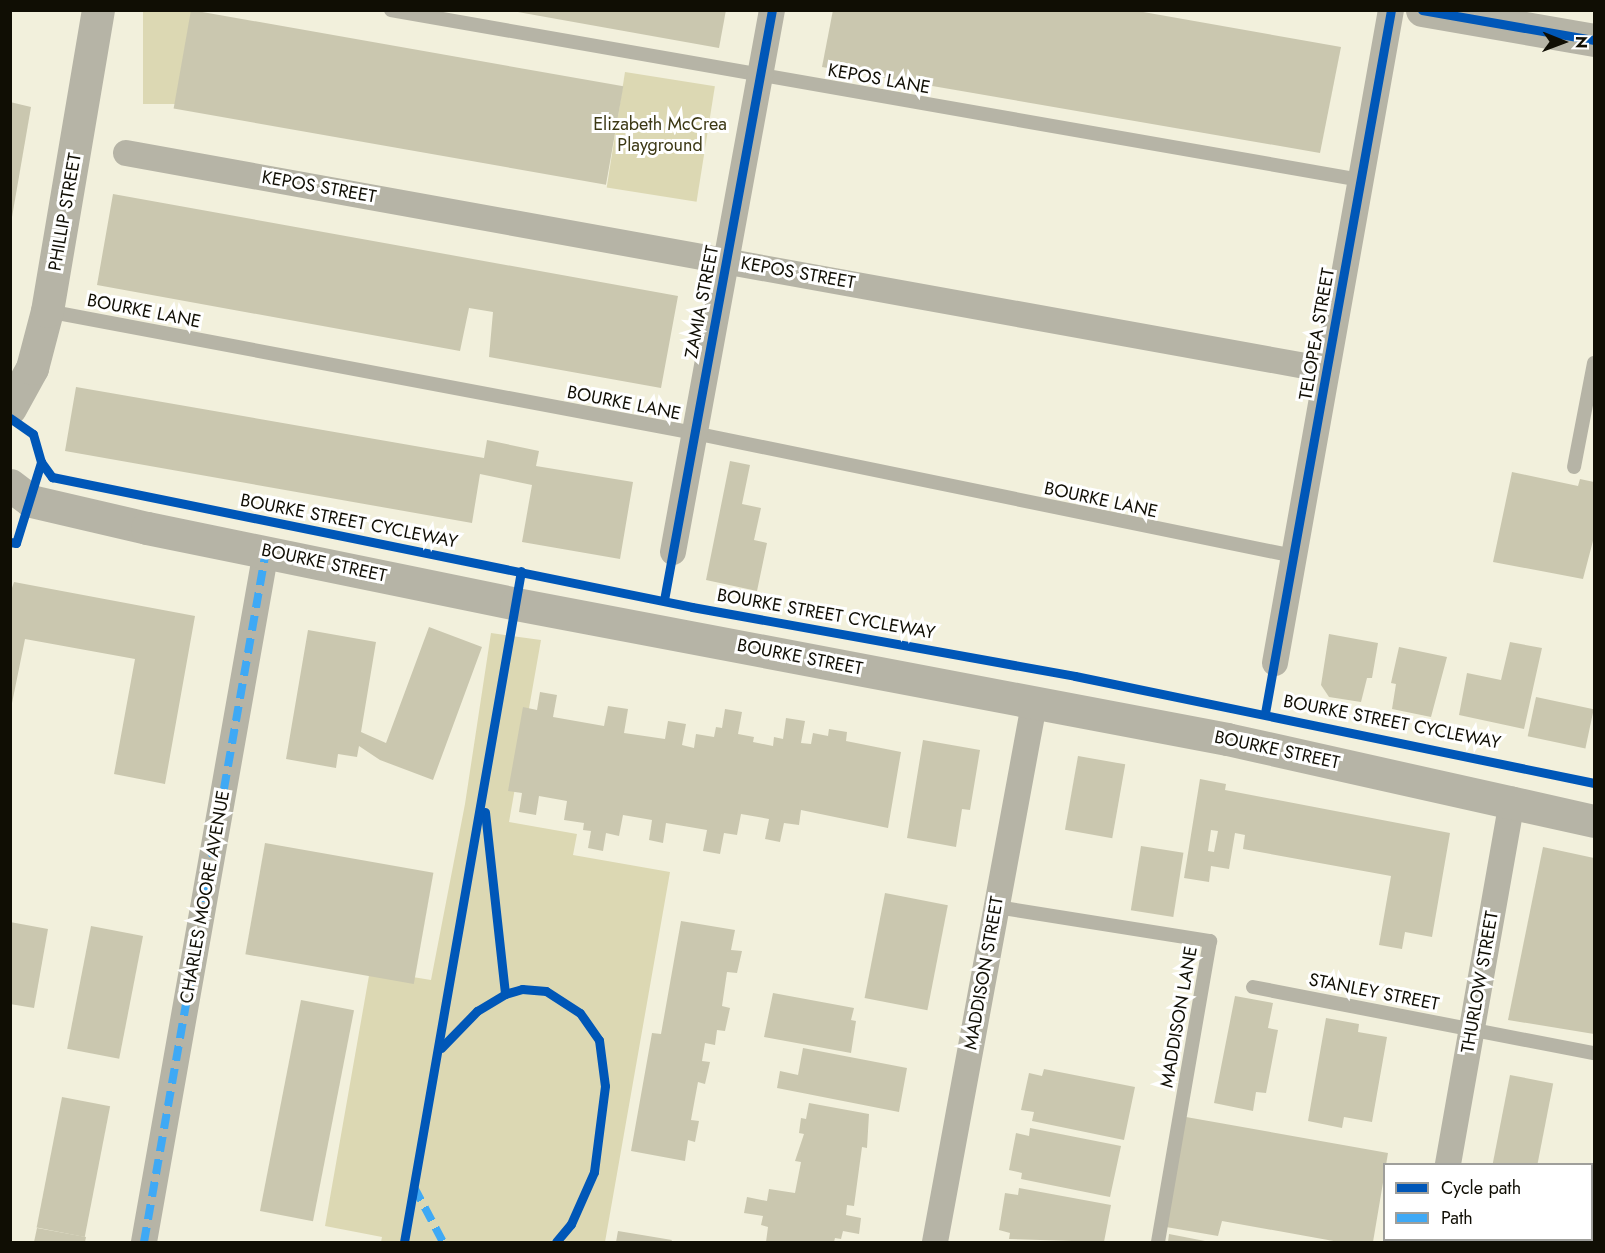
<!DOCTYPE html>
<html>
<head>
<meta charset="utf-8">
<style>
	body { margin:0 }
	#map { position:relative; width:1605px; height:1253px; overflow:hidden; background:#f2f0dc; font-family:Jost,sans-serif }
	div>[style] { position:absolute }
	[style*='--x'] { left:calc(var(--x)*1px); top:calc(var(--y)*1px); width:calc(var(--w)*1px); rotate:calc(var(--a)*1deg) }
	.green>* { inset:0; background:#dcd8b3; transform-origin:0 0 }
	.building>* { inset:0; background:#cac7af; transform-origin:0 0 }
	.service>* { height:14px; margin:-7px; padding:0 7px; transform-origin:7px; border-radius:7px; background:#b6b4a6 }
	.minor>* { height:26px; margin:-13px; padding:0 13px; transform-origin:13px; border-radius:13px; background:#b6b4a6 }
	.tertiary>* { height:33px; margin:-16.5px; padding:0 16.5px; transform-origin:16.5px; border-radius:16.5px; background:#b6b4a6 }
	.quiet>* { height:8px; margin-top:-4px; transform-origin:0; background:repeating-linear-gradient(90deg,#3fa9f5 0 15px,transparent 0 23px) }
	.cycleway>* { height:9px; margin:-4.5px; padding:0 4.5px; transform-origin:4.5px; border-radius:4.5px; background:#0057b8 }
	span { translate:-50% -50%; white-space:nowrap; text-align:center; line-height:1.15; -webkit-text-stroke:6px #fff; paint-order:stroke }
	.street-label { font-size:18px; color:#100e04 }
	.park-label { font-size:18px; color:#3c3814 }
	.frame { position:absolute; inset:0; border:12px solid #100e04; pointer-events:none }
	.legend { position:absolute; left:1383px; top:1163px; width:210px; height:78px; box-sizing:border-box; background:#fff; border:2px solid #9f9f9b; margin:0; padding:8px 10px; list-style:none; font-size:18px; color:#100e04 }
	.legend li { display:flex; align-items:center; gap:12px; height:30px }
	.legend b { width:30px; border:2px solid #9f9f9b }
	.north { position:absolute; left:1533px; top:12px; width:60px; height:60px; -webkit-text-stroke:4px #fff; paint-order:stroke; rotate:91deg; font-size:16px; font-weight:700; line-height:24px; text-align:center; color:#100e04 }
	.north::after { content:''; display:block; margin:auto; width:21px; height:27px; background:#100e04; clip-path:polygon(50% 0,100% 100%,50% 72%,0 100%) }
</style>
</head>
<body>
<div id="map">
	<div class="green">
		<div style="left:143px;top:11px;width:48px;height:93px"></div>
		<div style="left:625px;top:72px;width:91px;height:117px;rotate:9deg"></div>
		<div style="clip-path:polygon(491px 633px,541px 640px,509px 822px,577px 834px,573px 855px,670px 872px,605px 1242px,381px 1242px,382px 1237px,325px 1226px,370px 970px,431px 980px,465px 804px)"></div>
	</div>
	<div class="building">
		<div style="left:191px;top:10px;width:439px;height:100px;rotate:10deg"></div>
		<div style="clip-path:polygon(507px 10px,726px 10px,719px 48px)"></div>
		<div style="clip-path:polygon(833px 10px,1132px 10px,1341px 47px,1320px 153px,822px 67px)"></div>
		<div style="clip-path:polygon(10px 102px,31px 107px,12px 217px,10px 217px)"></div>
		<div style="clip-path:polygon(113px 194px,678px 296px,661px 388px,489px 357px,493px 312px,469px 308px,460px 351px,97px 285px)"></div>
		<div style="clip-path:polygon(76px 387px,484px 458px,487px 440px,539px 451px,536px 466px,633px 482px,620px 559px,522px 542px,532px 485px,480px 474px,472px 523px,65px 451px)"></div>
		<div style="clip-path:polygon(730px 461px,750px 465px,742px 504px,761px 508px,754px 540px,767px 543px,757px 591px,706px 580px)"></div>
		<div style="clip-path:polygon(1512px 472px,1578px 486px,1580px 479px,1594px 482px,1594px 537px,1583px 579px,1493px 562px)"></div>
		<div style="clip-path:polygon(14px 582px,195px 616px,165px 784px,114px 774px,135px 659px,25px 639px,10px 713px,10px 594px)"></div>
		<div style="clip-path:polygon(429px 627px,482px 647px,433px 780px,380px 760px,359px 746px,357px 757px,338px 754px,336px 768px,286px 759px,308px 630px,376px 642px,361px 732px,386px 743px)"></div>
		<div style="clip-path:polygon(1329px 634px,1378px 643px,1372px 678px,1367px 678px,1361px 702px,1329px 697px,1321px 685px)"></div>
		<div style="clip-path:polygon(1510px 642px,1542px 648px,1524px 729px,1459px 715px,1467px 673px,1501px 680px)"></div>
		<div style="clip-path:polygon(1399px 647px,1447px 657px,1431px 717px,1392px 709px,1396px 684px,1391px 683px)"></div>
		<div style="clip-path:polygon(540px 692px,557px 695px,553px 717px,604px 726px,608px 706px,628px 709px,624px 733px,665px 739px,668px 721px,686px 724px,682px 745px,694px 748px,696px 734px,714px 737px,716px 727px,722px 728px,725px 709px,742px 712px,738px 734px,754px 737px,753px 742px,773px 746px,774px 737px,783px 739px,786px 718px,805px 721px,801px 743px,811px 744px,813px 733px,828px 736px,829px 729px,847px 732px,846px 741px,901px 752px,888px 828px,801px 810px,799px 825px,784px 823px,780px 842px,765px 839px,769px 819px,741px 814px,737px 835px,724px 833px,720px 854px,703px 851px,707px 830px,666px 823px,663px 843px,649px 840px,652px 820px,623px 815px,619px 836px,606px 833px,603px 851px,588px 848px,591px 831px,583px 830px,584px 823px,564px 820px,567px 801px,539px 796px,536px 815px,519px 812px,522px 793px,508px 791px,523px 707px,537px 710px)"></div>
		<div style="left:1536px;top:697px;width:59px;height:40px;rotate:12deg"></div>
		<div style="clip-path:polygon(923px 740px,980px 750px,970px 810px,962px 809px,956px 847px,907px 838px)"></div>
		<div style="left:1078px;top:756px;width:48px;height:75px;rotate:10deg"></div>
		<div style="clip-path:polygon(evenodd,1200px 779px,1226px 784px,1225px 790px,1450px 833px,1432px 937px,1405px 932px,1402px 949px,1379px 945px,1391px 876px,1243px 849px,1245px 835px,1235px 833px,1229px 869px,1211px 866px,1209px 882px,1184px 878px,1200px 779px,1211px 830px,1218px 831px,1214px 852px,1208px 851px,1211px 830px)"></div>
		<div style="left:265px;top:843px;width:171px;height:113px;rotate:10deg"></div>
		<div style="left:1141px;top:846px;width:43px;height:65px;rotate:9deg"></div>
		<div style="clip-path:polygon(1543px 847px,1594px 858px,1594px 1034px,1508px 1020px)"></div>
		<div style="left:885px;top:893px;width:64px;height:107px;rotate:11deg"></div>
		<div style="clip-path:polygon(681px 921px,735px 930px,731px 950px,742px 951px,737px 973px,727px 972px,722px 1006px,730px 1008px,725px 1031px,717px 1030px,715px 1045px,705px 1043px,702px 1061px,710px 1062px,705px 1084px,698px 1082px,691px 1120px,699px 1121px,695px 1142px,688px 1140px,685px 1161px,631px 1151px,652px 1033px,661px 1034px)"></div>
		<div style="clip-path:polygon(10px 922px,48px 929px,34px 1008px,10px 1004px)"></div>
		<div style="left:91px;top:926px;width:53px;height:125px;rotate:11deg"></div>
		<div style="clip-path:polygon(773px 993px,854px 1008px,851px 1020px,856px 1021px,851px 1053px,764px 1037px)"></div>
		<div style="clip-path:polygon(1235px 996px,1273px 1003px,1268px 1028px,1278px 1030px,1266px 1093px,1256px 1092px,1253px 1111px,1214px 1103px)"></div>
		<div style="left:301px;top:1000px;width:54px;height:215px;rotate:11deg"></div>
		<div style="clip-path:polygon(1326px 1018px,1359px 1024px,1358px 1032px,1387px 1037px,1372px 1122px,1344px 1117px,1342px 1128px,1308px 1121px)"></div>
		<div style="clip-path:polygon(803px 1048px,907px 1068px,899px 1112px,777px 1088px,780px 1071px,798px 1075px)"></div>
		<div style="clip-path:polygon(1044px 1069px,1135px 1087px,1124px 1140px,1032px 1121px,1034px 1112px,1021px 1110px,1029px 1073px,1042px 1076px)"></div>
		<div style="left:1510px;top:1075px;width:44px;height:90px;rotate:11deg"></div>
		<div style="left:62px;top:1097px;width:49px;height:133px;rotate:11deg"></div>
		<div style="clip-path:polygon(809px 1103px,869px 1114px,867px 1148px,862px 1147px,854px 1206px,847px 1205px,846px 1215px,861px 1218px,859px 1234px,843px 1231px,841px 1239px,835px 1238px,834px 1242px,766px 1242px,768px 1227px,761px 1225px,763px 1216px,744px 1213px,747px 1197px,767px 1201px,769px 1189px,795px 1193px,801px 1162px,795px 1161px,804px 1134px,799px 1133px,801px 1118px,806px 1119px)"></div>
		<div style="clip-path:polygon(1186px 1117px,1388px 1153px,1373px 1242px,1339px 1242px,1222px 1221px,1218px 1236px,1166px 1227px)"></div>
		<div style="clip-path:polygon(1030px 1128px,1121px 1146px,1110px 1197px,1021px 1179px,1022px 1173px,1009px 1170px,1016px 1133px,1029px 1136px)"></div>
		<div style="clip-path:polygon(1019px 1188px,1111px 1205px,1104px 1242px,1009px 1239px,1010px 1233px,999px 1230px,1005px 1193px,1018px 1195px)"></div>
		<div style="clip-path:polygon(37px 1228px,86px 1237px,85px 1242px,34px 1242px)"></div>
		<div style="clip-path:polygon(618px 1231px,672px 1240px,671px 1242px,616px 1242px)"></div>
		<div style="clip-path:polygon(1169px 1234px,1205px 1241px,1205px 1242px,1168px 1242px)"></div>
		<div style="clip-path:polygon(1480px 1240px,1526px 1240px,1479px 1242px)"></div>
		<div style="clip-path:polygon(1547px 1240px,1588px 1240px,1547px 1242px)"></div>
	</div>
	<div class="service">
		<div style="--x:391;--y:10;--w:985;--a:9.94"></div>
		<div style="--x:47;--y:311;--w:658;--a:10.68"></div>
		<div style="--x:694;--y:433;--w:612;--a:11.59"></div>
		<div style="--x:1574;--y:467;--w:106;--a:-79.1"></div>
		<div style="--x:997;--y:907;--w:216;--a:9.1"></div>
		<div style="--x:1210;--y:941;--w:305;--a:99.8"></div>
		<div style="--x:1253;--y:987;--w:347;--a:11"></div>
	</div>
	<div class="minor">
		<div style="--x:126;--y:153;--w:1220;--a:10.24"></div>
		<div style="--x:673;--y:552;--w:551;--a:-79.65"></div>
		<div style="--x:1275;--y:663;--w:663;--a:-79.93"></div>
		<div style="--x:1448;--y:1164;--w:370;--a:-80"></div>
		<div style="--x:144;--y:1242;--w:702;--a:-79.99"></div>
		<div style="--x:935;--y:1242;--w:547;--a:-79.57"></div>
		<div style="--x:1434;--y:1242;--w:2;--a:-90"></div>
	</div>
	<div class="tertiary">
		<div style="--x:1422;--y:10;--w:175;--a:9.9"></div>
		<div style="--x:10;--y:408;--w:46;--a:-61.2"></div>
		<div style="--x:32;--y:368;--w:59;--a:-75.3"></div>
		<div style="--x:47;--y:311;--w:305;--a:-80.4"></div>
		<div style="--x:10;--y:485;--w:26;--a:37"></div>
		<div style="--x:31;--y:501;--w:119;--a:13.1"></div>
		<div style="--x:147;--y:528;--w:377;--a:11.6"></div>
		<div style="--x:516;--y:604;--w:724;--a:10.75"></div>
		<div style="--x:1227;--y:739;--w:376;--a:12.6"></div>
	</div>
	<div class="quiet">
		<div style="--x:414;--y:1187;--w:62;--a:62.2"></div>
		<div style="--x:144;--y:1242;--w:702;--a:-79.99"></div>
	</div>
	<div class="cycleway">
		<div style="--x:1422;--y:10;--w:175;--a:9.9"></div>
		<div style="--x:10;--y:418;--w:28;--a:35"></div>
		<div style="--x:33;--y:434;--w:29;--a:74"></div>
		<div style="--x:41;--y:462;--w:19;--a:54"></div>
		<div style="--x:52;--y:477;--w:653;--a:11.48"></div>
		<div style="--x:692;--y:607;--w:389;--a:10.2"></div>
		<div style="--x:1075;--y:676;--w:530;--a:11.65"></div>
		<div style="--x:10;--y:542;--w:6;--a:9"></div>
		<div style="--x:16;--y:543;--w:85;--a:-72.8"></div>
		<div style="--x:664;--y:600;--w:600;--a:-79.63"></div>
		<div style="--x:1265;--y:713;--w:714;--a:-79.84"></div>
		<div style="--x:485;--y:812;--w:183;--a:83.7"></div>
		<div style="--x:441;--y:1048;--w:52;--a:-45.8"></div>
		<div style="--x:477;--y:1011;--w:33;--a:-31"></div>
		<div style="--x:505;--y:994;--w:18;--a:-16"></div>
		<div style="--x:522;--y:989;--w:24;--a:5"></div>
		<div style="--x:546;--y:991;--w:40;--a:32.9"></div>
		<div style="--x:580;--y:1013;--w:33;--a:55"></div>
		<div style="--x:599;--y:1040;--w:46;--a:82.6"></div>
		<div style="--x:605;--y:1086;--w:87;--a:97.3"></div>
		<div style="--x:594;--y:1172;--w:57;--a:113.9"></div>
		<div style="--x:571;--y:1224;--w:23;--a:130"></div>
		<div style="--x:404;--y:1242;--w:681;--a:-80.11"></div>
	</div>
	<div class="street-label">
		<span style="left:879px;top:79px;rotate:10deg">KEPOS LANE</span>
		<span style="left:319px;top:187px;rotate:10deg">KEPOS STREET</span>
		<span style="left:65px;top:212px;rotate:-80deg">PHILLIP STREET</span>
		<span style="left:798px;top:273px;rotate:10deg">KEPOS STREET</span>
		<span style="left:702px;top:302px;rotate:-79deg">ZAMIA STREET</span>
		<span style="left:144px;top:311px;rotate:11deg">BOURKE LANE</span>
		<span style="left:1317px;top:334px;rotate:-80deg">TELOPEA STREET</span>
		<span style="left:624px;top:403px;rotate:11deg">BOURKE LANE</span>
		<span style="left:1101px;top:500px;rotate:12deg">BOURKE LANE</span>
		<span style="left:349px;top:521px;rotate:11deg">BOURKE STREET CYCLEWAY</span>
		<span style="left:324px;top:563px;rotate:12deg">BOURKE STREET</span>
		<span style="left:826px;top:614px;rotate:10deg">BOURKE STREET CYCLEWAY</span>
		<span style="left:800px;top:657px;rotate:11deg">BOURKE STREET</span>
		<span style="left:1392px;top:722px;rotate:11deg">BOURKE STREET CYCLEWAY</span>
		<span style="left:1277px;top:750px;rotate:12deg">BOURKE STREET</span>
		<span style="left:205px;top:897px;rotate:-80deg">CHARLES MOORE AVENUE</span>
		<span style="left:984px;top:973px;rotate:-80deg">MADDISON STREET</span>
		<span style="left:1480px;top:982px;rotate:-80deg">THURLOW STREET</span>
		<span style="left:1374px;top:992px;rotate:11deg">STANLEY STREET</span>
		<span style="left:1179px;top:1017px;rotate:-80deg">MADDISON LANE</span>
	</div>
	<div class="park-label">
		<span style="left:660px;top:135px">Elizabeth McCrea<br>Playground</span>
	</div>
	<div class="frame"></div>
	<ul class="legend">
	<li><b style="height:8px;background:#0057b8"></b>Cycle path</li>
	<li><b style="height:8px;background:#3fa9f5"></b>Path</li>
	</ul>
	<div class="north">N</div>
</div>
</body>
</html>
